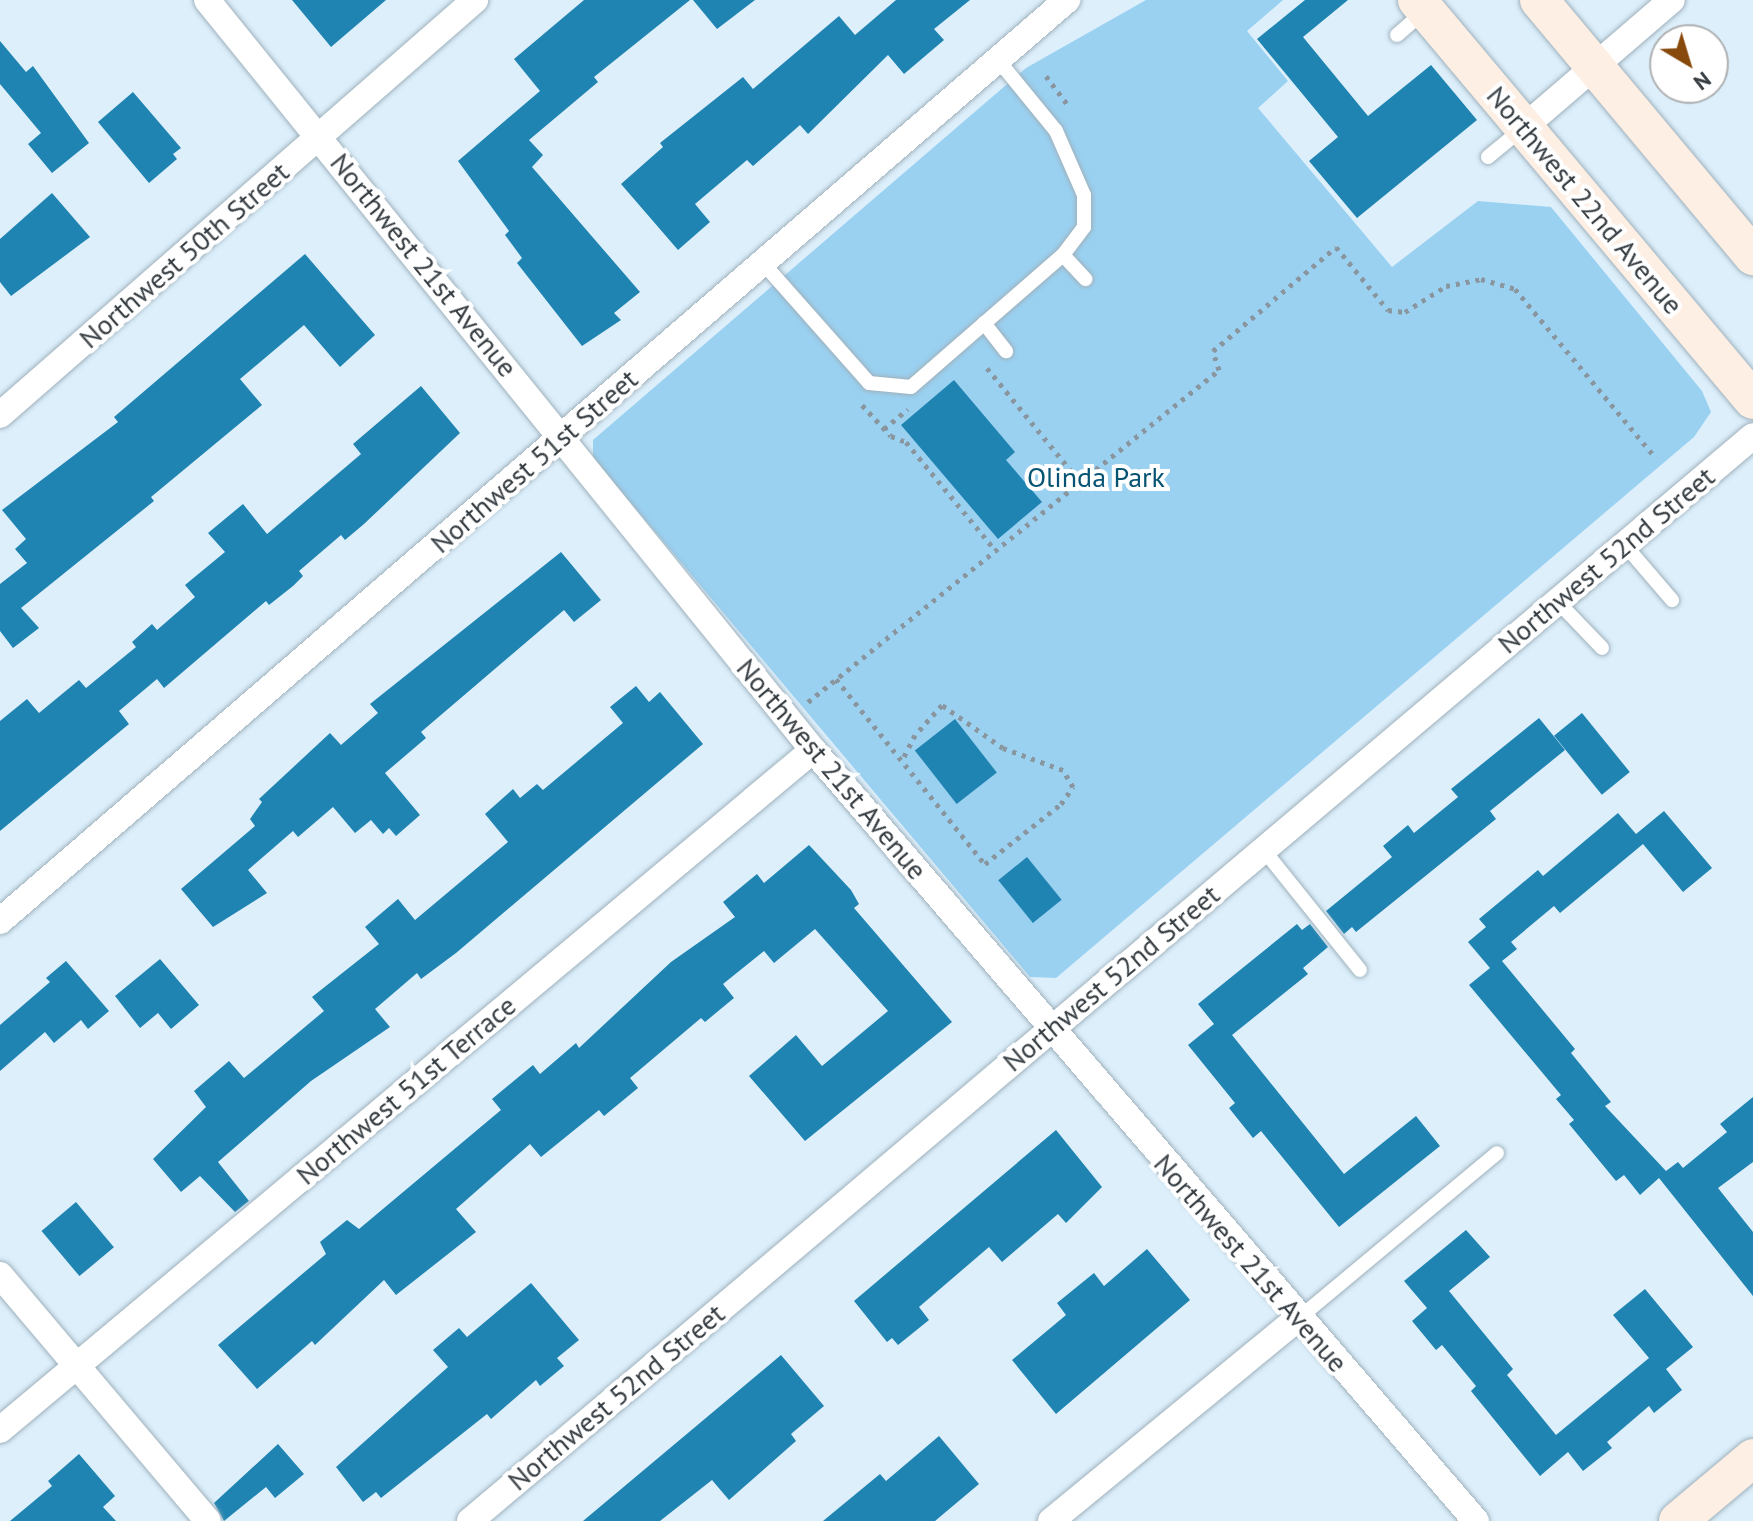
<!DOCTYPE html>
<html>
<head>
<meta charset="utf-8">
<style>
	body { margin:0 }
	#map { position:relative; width:1753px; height:1521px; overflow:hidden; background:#dceffb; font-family:"PT Sans",sans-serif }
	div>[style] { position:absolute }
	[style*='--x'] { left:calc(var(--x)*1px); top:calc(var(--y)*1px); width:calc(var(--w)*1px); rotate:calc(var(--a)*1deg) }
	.green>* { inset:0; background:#9ad1f1 }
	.building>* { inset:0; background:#2084b2; transform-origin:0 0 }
	.path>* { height:5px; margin-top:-2.5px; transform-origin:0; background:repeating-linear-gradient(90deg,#89969f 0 4px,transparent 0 10px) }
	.roads { filter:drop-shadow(0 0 2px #9fb1bc) drop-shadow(0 0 2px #9fb1bc) }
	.lane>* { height:14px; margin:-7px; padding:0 7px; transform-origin:7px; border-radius:7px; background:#fff }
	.street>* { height:26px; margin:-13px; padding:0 13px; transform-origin:13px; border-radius:13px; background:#fff }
	.secondary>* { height:38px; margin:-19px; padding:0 19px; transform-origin:19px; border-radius:19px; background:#feefe5 }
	span { translate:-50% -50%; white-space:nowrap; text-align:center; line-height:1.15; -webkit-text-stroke:8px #fff; paint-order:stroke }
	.street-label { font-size:28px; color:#373e43 }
	.park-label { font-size:28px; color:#065373 }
	.north { position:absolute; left:1649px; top:24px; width:80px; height:80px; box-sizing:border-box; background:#fff; border:2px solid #afb2b4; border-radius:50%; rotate:142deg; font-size:22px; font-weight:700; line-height:32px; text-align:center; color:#373e43 }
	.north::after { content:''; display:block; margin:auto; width:28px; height:36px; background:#87490c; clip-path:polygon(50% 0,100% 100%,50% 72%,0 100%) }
</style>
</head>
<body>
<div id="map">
	<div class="green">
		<div style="clip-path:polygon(1146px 0,1283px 0,1247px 31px,1288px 81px,1258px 108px,1392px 267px,1478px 201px,1551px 207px,1702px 391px,1711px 412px,1694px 437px,1056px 978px,1030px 977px,593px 458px,593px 440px,1026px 68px)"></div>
	</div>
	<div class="building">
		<div style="clip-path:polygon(292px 0,386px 0,331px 47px)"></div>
		<div style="clip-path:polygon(584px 0,690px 0,594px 77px,598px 82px,529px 140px,543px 155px,532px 167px,640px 292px,614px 313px,621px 320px,582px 346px,517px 263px,522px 258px,505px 235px,509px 231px,458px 161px,540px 91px,514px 59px)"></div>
		<div style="clip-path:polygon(693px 0,755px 0,717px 29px)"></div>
		<div style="clip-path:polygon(896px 0,970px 0,934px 29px,944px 40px,904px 74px,888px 55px,808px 134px,800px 125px,753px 166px,747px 160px,695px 204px,710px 222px,678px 250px,621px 184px,663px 147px,660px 143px,743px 77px,753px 89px,839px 16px,855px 35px)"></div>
		<div style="clip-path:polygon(1305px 0,1348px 0,1303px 37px,1368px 116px,1431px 65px,1477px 120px,1357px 218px,1309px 161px,1338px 137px,1257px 39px)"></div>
		<div style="clip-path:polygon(0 41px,26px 72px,33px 66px,89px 143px,52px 173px,28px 144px,41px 133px,0 84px)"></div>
		<div style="clip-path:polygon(133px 92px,181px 148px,173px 154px,177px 159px,149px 183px,98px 122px)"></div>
		<div style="clip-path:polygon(52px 193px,90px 237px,11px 296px,0 282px,0 239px)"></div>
		<div style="clip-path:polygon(305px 254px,375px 335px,340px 367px,304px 325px,240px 379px,262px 405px,151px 497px,154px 501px,21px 608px,39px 628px,13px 648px,0 631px,0 584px,27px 563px,15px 549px,26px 539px,2px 510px,118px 422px,114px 417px)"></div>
		<div style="clip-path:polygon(954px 380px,1015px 452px,1006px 460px,1042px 502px,998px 539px,901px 425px)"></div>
		<div style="clip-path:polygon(421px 386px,460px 433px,364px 524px,345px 540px,341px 535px,299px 571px,303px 576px,293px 586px,269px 605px,266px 601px,164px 688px,157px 679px,119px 711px,129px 724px,0 831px,0 721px,27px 699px,39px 713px,79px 680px,86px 688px,136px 647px,132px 642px,152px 624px,157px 630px,195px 597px,185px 585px,225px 552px,208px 533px,243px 504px,267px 534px,361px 454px,353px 444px)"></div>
		<div style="clip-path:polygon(561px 552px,601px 600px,574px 622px,564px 610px,421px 732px,426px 738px,385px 773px,420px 815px,396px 836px,389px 828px,383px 834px,371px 820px,355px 833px,333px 807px,298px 837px,293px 831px,248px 870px,267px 893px,213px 927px,181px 889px,255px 826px,250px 819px,262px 802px,259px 799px,330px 733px,341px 745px,378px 713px,370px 704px)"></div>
		<div style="clip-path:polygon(636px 686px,649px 702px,660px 692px,703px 744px,456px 953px,421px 979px,417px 973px,375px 1009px,390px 1027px,311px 1081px,218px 1162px,249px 1201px,235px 1212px,200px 1176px,181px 1192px,153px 1159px,206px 1107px,194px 1091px,229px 1061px,244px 1078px,324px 1011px,312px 997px,379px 944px,365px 927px,398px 899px,415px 920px,508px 842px,485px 814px,513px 789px,520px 798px,537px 784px,543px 790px,623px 723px,610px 707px)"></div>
		<div style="left:1582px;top:713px;width:76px;height:36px;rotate:51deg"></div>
		<div style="clip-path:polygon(1539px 718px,1565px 750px,1490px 811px,1496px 819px,1356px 932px,1352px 927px,1344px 934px,1326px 911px,1392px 857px,1383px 846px,1408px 825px,1414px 833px,1458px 797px,1451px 789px)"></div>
		<div style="left:955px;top:719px;width:68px;height:51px;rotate:52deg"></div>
		<div style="clip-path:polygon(1664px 811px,1712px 868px,1683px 892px,1643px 844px,1560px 913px,1554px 906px,1511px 942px,1517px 949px,1502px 961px,1575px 1049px,1571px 1053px,1611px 1102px,1605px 1106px,1666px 1171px,1678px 1162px,1683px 1168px,1727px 1132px,1720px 1124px,1753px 1097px,1753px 1162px,1718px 1188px,1753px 1232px,1753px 1296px,1659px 1178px,1640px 1195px,1624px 1175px,1616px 1181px,1569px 1124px,1574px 1120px,1556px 1099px,1561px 1095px,1469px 985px,1490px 968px,1468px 942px,1486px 927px,1479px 919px,1538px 870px,1543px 876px,1618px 813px,1636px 834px)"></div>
		<div style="clip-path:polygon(809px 845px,851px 890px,859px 904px,854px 908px,952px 1022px,805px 1141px,749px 1076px,796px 1035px,822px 1066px,888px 1011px,815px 929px,774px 963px,764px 951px,723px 984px,734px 998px,705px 1022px,701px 1018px,630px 1078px,638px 1088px,604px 1116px,599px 1110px,541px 1157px,530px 1144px,456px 1209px,476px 1232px,396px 1295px,384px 1280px,315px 1345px,312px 1341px,257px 1389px,218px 1345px,326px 1254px,320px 1242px,347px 1220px,359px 1229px,501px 1110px,492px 1099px,533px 1065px,540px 1074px,576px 1043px,579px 1048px,671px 962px,735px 917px,723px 902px,757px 874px,764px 883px)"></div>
		<div style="left:1027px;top:857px;width:55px;height:37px;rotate:51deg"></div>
		<div style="clip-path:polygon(1297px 924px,1302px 930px,1310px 924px,1328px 947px,1303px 968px,1308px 974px,1232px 1035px,1344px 1174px,1416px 1116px,1440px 1146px,1339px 1227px,1261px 1131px,1253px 1138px,1229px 1108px,1235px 1103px,1188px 1045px,1214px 1024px,1198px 1004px)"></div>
		<div style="clip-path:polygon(160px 959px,199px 1005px,171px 1029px,158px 1013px,140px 1028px,115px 996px)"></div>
		<div style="clip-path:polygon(66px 961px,109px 1011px,88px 1029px,81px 1020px,54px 1043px,45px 1032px,0 1071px,0 1025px,50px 982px,46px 978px)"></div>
		<div style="clip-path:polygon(1056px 1130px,1102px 1187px,1066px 1223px,1058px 1214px,1002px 1262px,989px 1247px,919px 1307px,929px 1320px,898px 1345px,892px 1338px,887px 1342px,854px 1301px)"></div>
		<div style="left:76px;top:1202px;width:59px;height:45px;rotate:50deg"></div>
		<div style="clip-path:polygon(1466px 1230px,1490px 1257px,1449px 1291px,1513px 1369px,1507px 1375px,1556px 1435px,1649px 1358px,1613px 1315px,1645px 1289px,1693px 1347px,1666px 1369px,1682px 1390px,1654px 1413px,1649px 1406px,1607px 1442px,1612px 1448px,1583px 1471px,1568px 1452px,1540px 1476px,1471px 1391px,1476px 1386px,1442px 1345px,1436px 1350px,1412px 1321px,1427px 1308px,1404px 1281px)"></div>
		<div style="clip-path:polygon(1147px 1249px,1190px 1300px,1056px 1414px,1012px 1360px,1066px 1315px,1057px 1303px,1094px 1273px,1104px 1286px)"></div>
		<div style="clip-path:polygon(531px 1283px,579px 1340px,557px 1358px,564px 1366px,540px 1386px,536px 1380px,491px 1419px,487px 1414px,381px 1498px,376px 1492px,363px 1502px,336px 1467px,448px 1367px,433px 1350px,459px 1328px,467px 1337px)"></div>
		<div style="clip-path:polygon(781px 1355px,824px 1406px,791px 1434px,796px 1441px,729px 1500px,712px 1480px,660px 1521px,583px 1521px)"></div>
		<div style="clip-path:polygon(939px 1436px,979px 1484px,935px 1521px,823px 1521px,880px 1474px,886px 1481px)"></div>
		<div style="clip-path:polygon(278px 1444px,304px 1474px,275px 1498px,266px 1487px,224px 1521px,214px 1503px)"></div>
		<div style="clip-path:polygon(79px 1454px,115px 1496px,103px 1507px,116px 1521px,10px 1521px,52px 1486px,48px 1481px)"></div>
	</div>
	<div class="path">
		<div style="--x:1046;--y:76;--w:35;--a:53"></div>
		<div style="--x:987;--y:368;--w:147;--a:50.8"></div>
		<div style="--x:862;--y:405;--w:42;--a:46.9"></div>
		<div style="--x:891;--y:436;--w:16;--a:22"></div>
		<div style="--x:906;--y:442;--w:140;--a:50.5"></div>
		<div style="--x:884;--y:429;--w:31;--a:-40"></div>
		<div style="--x:836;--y:679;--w:238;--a:51.2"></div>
		<div style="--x:985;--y:864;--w:97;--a:-38.3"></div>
		<div style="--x:1061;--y:804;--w:21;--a:-55"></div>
		<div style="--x:1073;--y:787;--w:20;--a:-120"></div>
		<div style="--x:1063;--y:770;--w:64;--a:-159.9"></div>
		<div style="--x:1003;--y:748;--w:75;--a:-144.8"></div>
		<div style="--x:942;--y:705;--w:40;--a:132"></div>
		<div style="--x:915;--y:735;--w:27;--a:117"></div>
		<div style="--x:808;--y:702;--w:528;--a:-38.93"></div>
		<div style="--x:1219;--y:370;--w:20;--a:-108"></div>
		<div style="--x:1213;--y:351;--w:161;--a:-40.2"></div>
		<div style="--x:1336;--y:247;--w:82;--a:50.5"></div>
		<div style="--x:1388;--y:310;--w:17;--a:7"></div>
		<div style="--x:1405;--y:312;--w:49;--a:-32.4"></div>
		<div style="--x:1446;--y:286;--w:36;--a:-11"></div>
		<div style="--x:1481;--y:279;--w:35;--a:16"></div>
		<div style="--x:1515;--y:289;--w:220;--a:50.2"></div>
	</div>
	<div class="roads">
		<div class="lane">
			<div style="--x:1397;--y:35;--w:37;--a:-41"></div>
			<div style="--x:1488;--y:157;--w:45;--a:-39.6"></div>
			<div style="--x:1063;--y:255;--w:33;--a:47"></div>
			<div style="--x:763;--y:263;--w:160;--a:48.5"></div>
			<div style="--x:869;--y:383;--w:42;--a:5.4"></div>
			<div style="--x:911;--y:387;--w:201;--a:-41"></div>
			<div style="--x:1063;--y:255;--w:35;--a:-53"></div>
			<div style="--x:1084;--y:227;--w:32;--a:-90"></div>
			<div style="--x:1084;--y:195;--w:70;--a:-113.6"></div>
			<div style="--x:1056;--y:131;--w:92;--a:-129.2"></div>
			<div style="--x:984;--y:323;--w:36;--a:52"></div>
			<div style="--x:1624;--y:544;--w:74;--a:49.4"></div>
			<div style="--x:1557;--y:601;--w:65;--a:46.2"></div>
			<div style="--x:1263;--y:849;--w:155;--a:51.3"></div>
			<div style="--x:1298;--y:1319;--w:259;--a:-39.8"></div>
		</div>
		<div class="street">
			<div style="--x:207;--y:0;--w:964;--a:51.06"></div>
			<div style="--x:813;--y:750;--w:1017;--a:49.31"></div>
			<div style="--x:1523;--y:128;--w:196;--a:-40.7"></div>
			<div style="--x:0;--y:415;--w:631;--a:-41.14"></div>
			<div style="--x:0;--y:921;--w:1410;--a:-40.8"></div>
			<div style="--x:0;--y:1275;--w:322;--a:49.8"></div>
			<div style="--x:0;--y:1430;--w:1060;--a:-39.91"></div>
			<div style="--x:470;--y:1521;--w:1680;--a:-40.22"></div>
			<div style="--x:1051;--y:1521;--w:318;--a:-39.4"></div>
		</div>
		<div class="secondary">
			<div style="--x:1417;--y:0;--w:522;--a:49.97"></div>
			<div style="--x:1539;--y:0;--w:334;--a:50.1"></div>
			<div style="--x:1678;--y:1521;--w:98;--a:-40"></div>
		</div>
	</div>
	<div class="street-label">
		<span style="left:1585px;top:200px;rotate:50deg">Northwest 22nd Avenue</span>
		<span style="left:184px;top:255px;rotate:-41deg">Northwest 50th Street</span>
		<span style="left:424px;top:265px;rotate:51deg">Northwest 21st Avenue</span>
		<span style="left:534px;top:461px;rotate:-41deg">Northwest 51st Street</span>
		<span style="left:1606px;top:560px;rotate:-40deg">Northwest 52nd Street</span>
		<span style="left:832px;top:769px;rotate:50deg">Northwest 21st Avenue</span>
		<span style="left:1111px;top:978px;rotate:-40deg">Northwest 52nd Street</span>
		<span style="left:406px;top:1090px;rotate:-40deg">Northwest 51st Terrace</span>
		<span style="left:1251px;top:1263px;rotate:49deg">Northwest 21st Avenue</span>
		<span style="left:616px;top:1397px;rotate:-40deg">Northwest 52nd Street</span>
	</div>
	<div class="park-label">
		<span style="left:1096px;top:477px">Olinda Park</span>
	</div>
	<div class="north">N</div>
</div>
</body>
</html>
